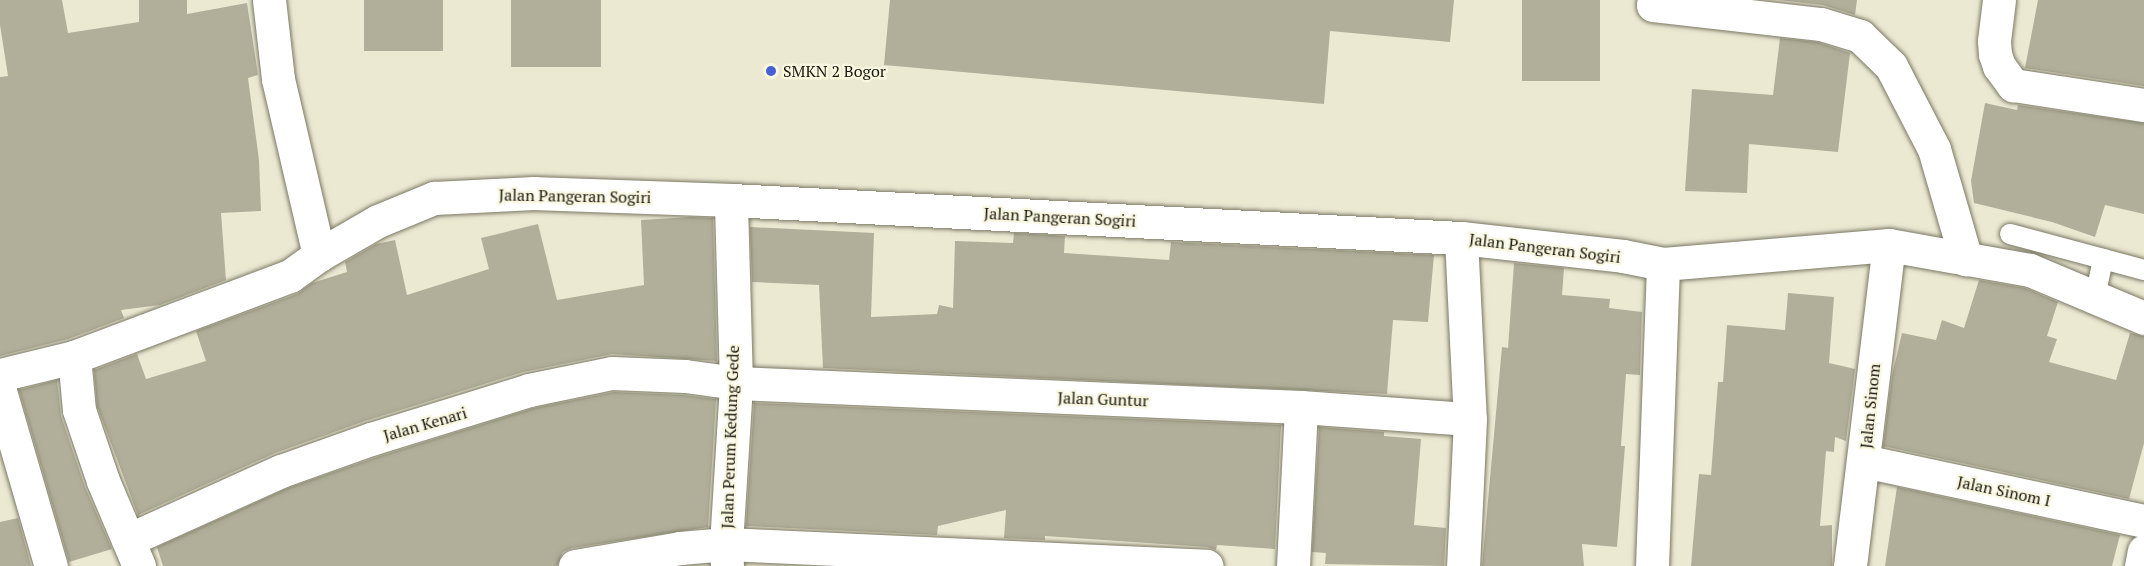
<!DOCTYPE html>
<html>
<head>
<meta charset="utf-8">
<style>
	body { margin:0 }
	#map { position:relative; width:2144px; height:566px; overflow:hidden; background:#ece9d3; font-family:"PT Serif",serif }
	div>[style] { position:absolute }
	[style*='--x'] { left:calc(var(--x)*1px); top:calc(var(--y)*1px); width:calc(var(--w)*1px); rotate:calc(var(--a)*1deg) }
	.building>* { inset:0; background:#b1af99; transform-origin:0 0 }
	.roads { filter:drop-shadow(0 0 2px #7a7864) drop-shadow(0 0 2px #7a7864) }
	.service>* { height:20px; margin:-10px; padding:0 10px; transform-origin:10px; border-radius:10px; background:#fff }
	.minor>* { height:33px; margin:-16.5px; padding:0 16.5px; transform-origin:16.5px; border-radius:16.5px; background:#fff }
	.tertiary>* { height:33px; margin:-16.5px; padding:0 16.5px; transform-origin:16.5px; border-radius:16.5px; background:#fff }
	.dots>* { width:16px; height:16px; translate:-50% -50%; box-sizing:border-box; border:3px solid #f9f7e0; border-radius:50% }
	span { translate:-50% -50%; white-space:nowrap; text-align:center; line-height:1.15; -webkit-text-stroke:4.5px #f9f7e0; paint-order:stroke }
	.poi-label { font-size:16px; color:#17160e }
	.left { translate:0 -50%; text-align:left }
	.street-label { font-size:16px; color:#17160e }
</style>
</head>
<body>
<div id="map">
	<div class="building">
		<div style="clip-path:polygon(0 0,62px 0,68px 33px,139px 22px,139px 0,187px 0,187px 14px,247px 3px,258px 75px,248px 78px,259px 160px,261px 211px,221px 213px,226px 280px,160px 305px,121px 310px,124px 318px,68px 339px,0 356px,0 77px,8px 76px,0 25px)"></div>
		<div style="left:364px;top:0;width:79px;height:51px"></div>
		<div style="left:511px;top:0;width:90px;height:67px"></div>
		<div style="clip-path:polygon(890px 0,1454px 0,1450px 42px,1330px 31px,1324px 104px,884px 65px)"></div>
		<div style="left:1522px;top:0;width:78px;height:81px"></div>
		<div style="clip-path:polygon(1777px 0,1857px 0,1855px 15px,1823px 5px)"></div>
		<div style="clip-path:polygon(2038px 0,2144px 0,2144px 86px,2025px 68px)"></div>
		<div style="clip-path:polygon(1780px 38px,1817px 42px,1850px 53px,1838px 152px,1749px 144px,1747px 193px,1685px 191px,1692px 89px,1773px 95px)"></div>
		<div style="clip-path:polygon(1985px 103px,2017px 110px,2018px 105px,2144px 123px,2144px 214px,2105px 205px,2095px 237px,2052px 222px,1974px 203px,1971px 181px)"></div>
		<div style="clip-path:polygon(690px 217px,713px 218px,717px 361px,612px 354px,523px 372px,365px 421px,275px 453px,138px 515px,97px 406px,94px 370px,137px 354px,146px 379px,206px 361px,196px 331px,297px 294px,312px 283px,347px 272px,345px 262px,376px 244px,395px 240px,407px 295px,489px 269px,481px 238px,538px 224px,557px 300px,644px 285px,641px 220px)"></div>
		<div style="clip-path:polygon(750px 227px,874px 233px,871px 317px,937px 314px,939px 305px,953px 308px,955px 241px,1013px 243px,1014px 233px,1065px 236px,1064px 253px,1169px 260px,1171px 242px,1434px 255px,1428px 322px,1393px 320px,1387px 394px,823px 368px,819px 285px,752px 282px)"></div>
		<div style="clip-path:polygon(1514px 263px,1564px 268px,1562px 295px,1610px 299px,1609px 308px,1642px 312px,1640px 375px,1626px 374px,1621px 446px,1625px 446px,1617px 547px,1582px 544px,1584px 566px,1482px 566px,1502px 347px,1508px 348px)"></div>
		<div style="clip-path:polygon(1979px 280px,2025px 288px,2058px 302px,2047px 336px,2057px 339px,2049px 362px,2116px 380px,2130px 333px,2144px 336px,2144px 443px,2129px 499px,1883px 446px,1892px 376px,1902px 333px,1936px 340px,1942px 320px,1964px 328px)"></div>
		<div style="clip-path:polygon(1788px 293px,1834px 297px,1829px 363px,1855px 369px,1846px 441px,1835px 437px,1834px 452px,1826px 451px,1820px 526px,1832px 525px,1832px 566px,1691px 566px,1699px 474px,1711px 475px,1718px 382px,1723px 382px,1727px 325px,1785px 330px)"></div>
		<div style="clip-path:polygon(57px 380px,61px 416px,85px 487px,112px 549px,69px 562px,19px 390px)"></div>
		<div style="clip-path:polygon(614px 392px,683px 395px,716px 399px,708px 527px,572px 548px,563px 552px,557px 566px,163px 566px,157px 547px,288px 488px,377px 457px,534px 408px)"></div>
		<div style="clip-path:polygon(754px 403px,1281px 425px,1275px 549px,1217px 545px,1216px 550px,1207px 547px,1045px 536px,1045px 540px,1004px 538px,1006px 510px,938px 526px,937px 535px,746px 526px)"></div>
		<div style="clip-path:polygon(1319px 427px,1384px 432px,1384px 436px,1421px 439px,1414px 525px,1446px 528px,1444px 566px,1325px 564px,1326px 553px,1312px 552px)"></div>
		<div style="clip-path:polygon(1897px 487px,2120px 535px,2112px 566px,1885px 566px)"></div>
		<div style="clip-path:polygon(18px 518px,31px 566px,0 566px,0 522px)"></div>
	</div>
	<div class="roads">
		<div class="service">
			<div style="--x:2010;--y:234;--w:139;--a:15"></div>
			<div style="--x:2095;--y:297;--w:39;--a:-78"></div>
		</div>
		<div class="minor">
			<div style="--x:269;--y:0;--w:80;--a:83.5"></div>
			<div style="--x:278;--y:79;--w:181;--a:76.9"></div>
			<div style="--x:1654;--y:0;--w:5;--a:101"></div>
			<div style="--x:1653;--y:5;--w:169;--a:6.5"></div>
			<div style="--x:1821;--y:24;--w:41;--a:17.1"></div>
			<div style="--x:1860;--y:36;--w:43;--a:44.1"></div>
			<div style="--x:1891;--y:66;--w:93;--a:62.6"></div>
			<div style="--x:1934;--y:149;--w:115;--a:73.8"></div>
			<div style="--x:1999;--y:0;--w:41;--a:97"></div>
			<div style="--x:1994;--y:41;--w:13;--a:86"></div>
			<div style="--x:1995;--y:54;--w:13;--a:72"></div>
			<div style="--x:1999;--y:66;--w:24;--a:54"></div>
			<div style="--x:2013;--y:85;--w:133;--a:8.7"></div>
			<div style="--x:1461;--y:238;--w:181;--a:87.2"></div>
			<div style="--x:1470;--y:419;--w:147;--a:92.7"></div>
			<div style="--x:74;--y:357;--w:53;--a:84.6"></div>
			<div style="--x:79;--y:410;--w:75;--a:71.3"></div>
			<div style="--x:103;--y:481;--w:92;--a:67"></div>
			<div style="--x:0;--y:391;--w:182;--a:73.8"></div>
			<div style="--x:1864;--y:461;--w:286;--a:12.1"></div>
			<div style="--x:128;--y:540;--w:168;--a:-24.3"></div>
			<div style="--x:281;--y:471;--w:96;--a:-19.6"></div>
			<div style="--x:371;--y:439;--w:165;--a:-17.2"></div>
			<div style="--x:529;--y:390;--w:85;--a:-11.6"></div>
			<div style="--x:612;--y:373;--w:73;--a:2.4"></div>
			<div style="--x:685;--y:376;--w:51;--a:7.8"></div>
			<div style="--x:736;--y:383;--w:566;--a:2.43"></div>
			<div style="--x:1301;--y:407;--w:169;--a:4.1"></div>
			<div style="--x:575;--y:566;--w:107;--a:-9.7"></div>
			<div style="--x:680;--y:548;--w:46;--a:-5"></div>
			<div style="--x:726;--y:544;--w:481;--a:2.6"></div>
			<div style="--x:727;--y:566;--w:22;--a:-93"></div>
			<div style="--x:726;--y:544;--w:161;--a:-86.4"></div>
			<div style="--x:736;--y:383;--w:183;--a:-91.6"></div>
			<div style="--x:1293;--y:566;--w:159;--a:-87.1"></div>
			<div style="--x:1652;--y:566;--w:302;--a:-87.9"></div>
			<div style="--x:1850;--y:566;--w:323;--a:-83.1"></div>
			<div style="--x:2141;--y:566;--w:15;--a:-79"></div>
		</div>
		<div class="tertiary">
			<div style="--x:0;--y:375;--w:76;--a:-13.7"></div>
			<div style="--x:74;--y:357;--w:231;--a:-20.6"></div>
			<div style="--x:290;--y:276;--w:36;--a:-36"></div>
			<div style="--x:319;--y:255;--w:68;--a:-30"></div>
			<div style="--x:378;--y:221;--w:61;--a:-22.3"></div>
			<div style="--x:434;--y:198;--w:100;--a:-2.9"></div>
			<div style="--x:534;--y:193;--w:197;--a:2"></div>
			<div style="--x:731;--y:200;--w:731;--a:2.98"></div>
			<div style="--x:1461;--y:238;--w:163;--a:6.3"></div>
			<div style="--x:1623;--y:256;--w:41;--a:11.3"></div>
			<div style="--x:1663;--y:264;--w:227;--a:-4.8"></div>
			<div style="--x:1889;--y:245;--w:143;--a:10.1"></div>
			<div style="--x:2030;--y:270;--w:124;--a:22.8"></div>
		</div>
	</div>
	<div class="dots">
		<div style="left:771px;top:71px;background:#4760d4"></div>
	</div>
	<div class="poi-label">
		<span class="left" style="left:783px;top:71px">SMKN 2 Bogor</span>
	</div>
	<div class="street-label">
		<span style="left:575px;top:196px;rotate:1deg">Jalan Pangeran Sogiri</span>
		<span style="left:1060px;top:217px;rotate:3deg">Jalan Pangeran Sogiri</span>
		<span style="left:1545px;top:248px;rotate:7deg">Jalan Pangeran Sogiri</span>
		<span style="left:1103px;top:399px;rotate:2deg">Jalan Guntur</span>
		<span style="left:1870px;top:406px;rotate:-84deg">Jalan Sinom</span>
		<span style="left:425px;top:424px;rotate:-16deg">Jalan Kenari</span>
		<span style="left:730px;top:437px;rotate:-88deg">Jalan Perum Kedung Gede</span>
		<span style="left:2004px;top:491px;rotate:12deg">Jalan Sinom I</span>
	</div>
</div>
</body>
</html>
